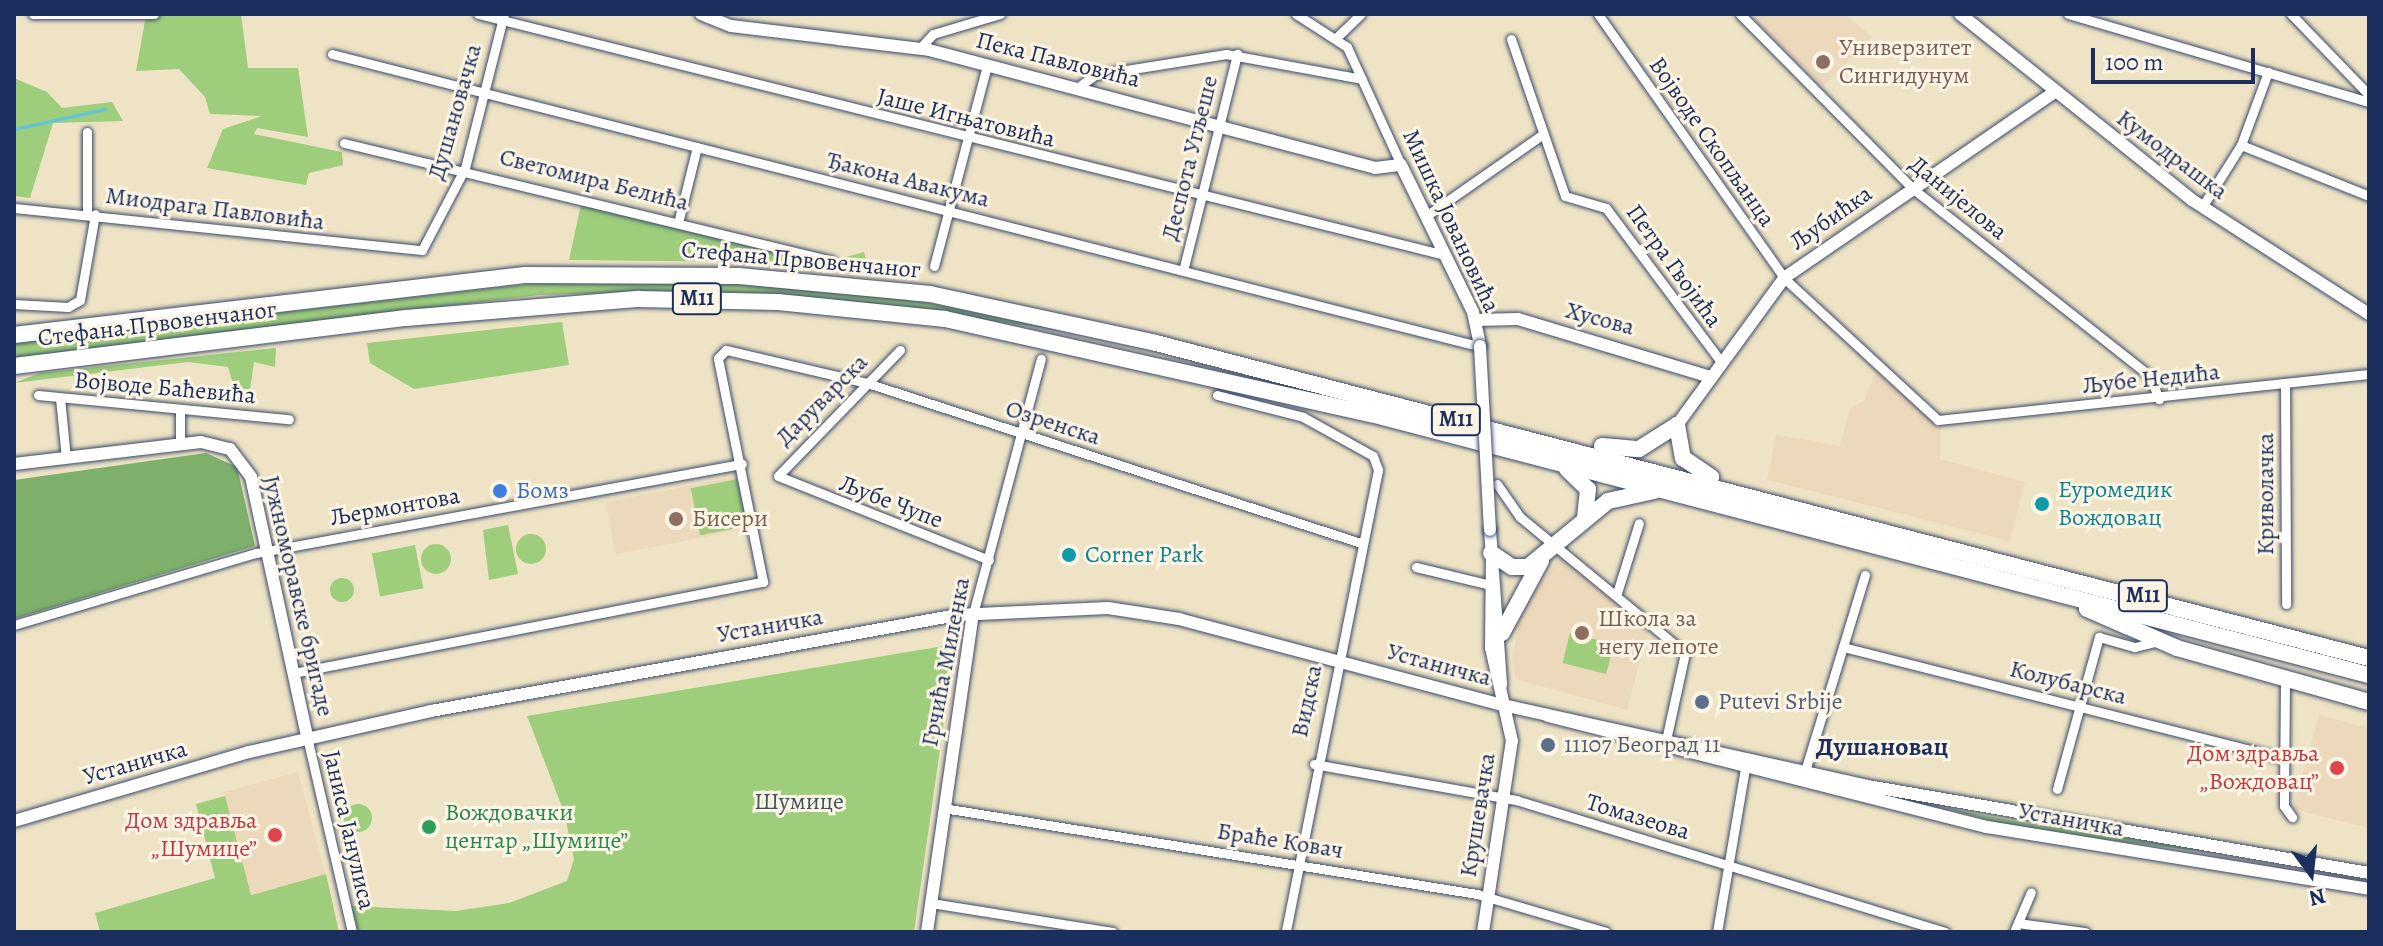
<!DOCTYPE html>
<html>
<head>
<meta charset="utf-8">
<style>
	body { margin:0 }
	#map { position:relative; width:2383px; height:946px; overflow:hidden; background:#eee4c5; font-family:Alegreya,serif }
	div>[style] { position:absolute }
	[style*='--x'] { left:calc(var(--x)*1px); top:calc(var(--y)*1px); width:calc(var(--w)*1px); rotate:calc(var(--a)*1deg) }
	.built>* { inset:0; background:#ecd8ba; transform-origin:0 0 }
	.green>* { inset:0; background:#9ecd7b; transform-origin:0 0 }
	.round { border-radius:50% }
	.forest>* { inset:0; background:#7eb06b }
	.stream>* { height:3px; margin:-1.5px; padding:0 1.5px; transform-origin:1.5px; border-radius:1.5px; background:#60c4de }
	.roads { filter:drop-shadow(0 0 2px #3b4a6d) drop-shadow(0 0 2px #3b4a6d) }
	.street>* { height:9px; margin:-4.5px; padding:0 4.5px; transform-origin:4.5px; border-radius:4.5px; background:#fff }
	.secondary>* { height:12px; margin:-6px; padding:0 6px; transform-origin:6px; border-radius:6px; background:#fff }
	.highway>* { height:16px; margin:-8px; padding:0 8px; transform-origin:8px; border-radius:8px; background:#fff }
	.bridges { filter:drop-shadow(0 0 2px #3b4a6d) drop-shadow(0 0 2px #3b4a6d) }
	.secondary-bridge>* { height:12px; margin:-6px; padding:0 6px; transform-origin:6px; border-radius:6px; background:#fff }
	.dots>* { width:22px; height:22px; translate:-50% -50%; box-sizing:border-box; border:4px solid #fcf5e5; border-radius:50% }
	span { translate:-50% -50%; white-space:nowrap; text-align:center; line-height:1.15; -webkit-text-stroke:6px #fcf5e5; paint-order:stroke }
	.shield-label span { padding:2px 6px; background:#fcf5e5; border:2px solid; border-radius:6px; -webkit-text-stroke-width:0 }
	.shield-label { font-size:22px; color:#1b2f5e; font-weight:700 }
	.education-label { font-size:24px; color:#785e54 }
	.left { translate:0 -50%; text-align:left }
	.street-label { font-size:24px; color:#1b2f5e }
	.culture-label { font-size:24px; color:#0d838f }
	.shop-label { font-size:24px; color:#366cbe }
	.service-label { font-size:24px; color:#4e5e75 }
	.health-label { font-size:24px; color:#be3a42 }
	.right { translate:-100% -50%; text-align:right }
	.park-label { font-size:24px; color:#3c5665 }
	.leisure-label { font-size:24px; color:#27864d }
	.neighbourhood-label { font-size:26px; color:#1b2f5e; font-weight:700 }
	.frame { position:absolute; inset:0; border:16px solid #1b2f5e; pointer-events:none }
	.north { position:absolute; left:2271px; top:834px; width:80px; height:80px; -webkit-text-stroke:6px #fcf5e5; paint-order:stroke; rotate:165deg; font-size:22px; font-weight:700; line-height:32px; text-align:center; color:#1b2f5e }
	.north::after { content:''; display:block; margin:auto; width:28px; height:36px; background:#1b2f5e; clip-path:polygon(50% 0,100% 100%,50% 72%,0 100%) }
	.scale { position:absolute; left:2091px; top:48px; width:164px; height:36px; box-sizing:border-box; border:4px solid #1b2f5e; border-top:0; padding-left:10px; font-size:24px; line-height:28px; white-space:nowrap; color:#1b2f5e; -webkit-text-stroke:6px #fcf5e5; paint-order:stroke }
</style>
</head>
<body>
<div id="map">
	<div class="built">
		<div style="clip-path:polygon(1749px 14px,1845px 14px,1872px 37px,1823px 86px)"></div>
		<div style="clip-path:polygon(1876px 372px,1941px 426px,1940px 459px,2025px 482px,2010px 541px,1767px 480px,1776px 435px,1840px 446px,1850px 409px,1864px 401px)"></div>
		<div style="left:740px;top:476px;width:53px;height:137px;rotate:79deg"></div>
		<div style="clip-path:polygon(1561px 557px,1649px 627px,1627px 710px,1516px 679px,1512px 659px,1522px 607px)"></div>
		<div style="clip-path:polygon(2319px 715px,2369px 728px,2369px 828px,2293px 809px)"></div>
		<div style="left:298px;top:772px;width:106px;height:78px;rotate:75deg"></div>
	</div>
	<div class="green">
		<div style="clip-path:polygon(241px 14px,248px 68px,298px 68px,308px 137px,257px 128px,254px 134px,342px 152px,343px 165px,309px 173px,306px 185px,207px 168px,223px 129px,262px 116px,210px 114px,205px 97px,179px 69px,136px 71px,146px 15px)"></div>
		<div style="clip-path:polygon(14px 78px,47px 92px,62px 108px,112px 102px,123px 121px,53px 123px,30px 198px,14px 196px)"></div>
		<div style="clip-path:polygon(581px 204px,832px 261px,864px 252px,869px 271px,770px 262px,569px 260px)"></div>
		<div style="clip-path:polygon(537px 283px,762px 284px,914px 300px,1066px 331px,803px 296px,656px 292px,540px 295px,14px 358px,14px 343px)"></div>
		<div style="clip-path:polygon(562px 322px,569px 365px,414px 389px,370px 363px,367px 343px)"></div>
		<div style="clip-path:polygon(276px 348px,275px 367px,254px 362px,250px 390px,234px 387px,228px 367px,188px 362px,14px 383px,40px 373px)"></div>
		<div style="left:738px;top:479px;width:48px;height:48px;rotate:79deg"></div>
		<div style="clip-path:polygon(508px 525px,518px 574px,489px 580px,483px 530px)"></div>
		<div class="round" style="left:516px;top:534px;width:30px;height:30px"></div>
		<div class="round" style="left:421px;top:544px;width:30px;height:30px"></div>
		<div style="left:415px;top:545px;width:44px;height:44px;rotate:79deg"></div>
		<div class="round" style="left:330px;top:578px;width:24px;height:24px"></div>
		<div style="left:1570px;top:633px;width:45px;height:31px;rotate:14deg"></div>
		<div style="clip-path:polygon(955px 644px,914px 932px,358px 932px,351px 906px,456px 911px,509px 903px,567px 881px,574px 859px,564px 812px,527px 716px)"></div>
		<div style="clip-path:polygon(225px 796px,251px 895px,326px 874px,339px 932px,100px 932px,95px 913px,215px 878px,196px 804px)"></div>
		<div class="round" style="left:344px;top:804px;width:28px;height:28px"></div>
		<div style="clip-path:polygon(1944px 808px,2032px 824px,2275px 860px,2030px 831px)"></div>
	</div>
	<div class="forest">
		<div style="clip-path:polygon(206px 453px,237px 467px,255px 546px,14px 619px,14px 480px)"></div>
	</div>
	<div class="stream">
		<div style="--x:14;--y:129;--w:93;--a:-12.4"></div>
	</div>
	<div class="roads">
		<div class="street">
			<div style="--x:33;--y:14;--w:121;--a:0"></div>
			<div style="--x:478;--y:14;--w:997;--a:13.99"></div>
			<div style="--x:1296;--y:14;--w:61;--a:32.9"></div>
			<div style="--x:1347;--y:47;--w:130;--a:65.4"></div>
			<div style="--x:1598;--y:14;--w:323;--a:54.8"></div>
			<div style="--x:1784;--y:278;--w:209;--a:42.7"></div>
			<div style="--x:1938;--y:420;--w:433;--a:-6.1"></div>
			<div style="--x:1740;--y:14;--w:245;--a:45.3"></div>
			<div style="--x:1912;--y:188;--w:303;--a:38.3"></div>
			<div style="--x:2150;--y:376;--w:25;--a:69"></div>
			<div style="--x:2068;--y:14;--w:314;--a:16.3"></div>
			<div style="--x:2291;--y:14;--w:112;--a:46.1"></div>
			<div style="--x:1337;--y:37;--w:33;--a:-44"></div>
			<div style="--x:1511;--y:39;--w:166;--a:71"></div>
			<div style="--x:1565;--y:196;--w:43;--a:16.3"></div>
			<div style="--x:1606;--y:208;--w:192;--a:53.2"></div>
			<div style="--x:920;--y:48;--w:19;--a:-47"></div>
			<div style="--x:933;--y:34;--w:70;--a:-16.6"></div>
			<div style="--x:332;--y:54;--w:1178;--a:14.3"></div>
			<div style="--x:1077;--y:88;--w:22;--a:-36"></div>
			<div style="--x:1095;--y:75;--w:133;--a:-9.1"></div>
			<div style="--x:1226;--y:54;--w:138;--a:10.4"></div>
			<div style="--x:344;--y:143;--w:502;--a:13.59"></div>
			<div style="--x:2241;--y:145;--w:138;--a:21.7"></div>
			<div style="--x:2202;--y:207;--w:73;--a:-57.8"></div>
			<div style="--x:2241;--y:145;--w:78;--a:-69.7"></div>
			<div style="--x:14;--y:208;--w:410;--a:5.9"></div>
			<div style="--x:422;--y:250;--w:93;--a:-62.3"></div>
			<div style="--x:465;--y:168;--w:159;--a:-75.8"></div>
			<div style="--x:87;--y:213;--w:81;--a:-90"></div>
			<div style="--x:1426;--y:216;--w:143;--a:-35"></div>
			<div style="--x:678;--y:223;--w:78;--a:-76"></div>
			<div style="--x:934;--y:266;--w:208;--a:-75.2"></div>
			<div style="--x:1183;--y:271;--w:224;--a:-76"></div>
			<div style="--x:14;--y:304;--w:54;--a:3.2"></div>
			<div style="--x:68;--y:307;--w:14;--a:-30"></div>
			<div style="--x:80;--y:300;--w:87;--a:-80.1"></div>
			<div style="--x:900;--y:350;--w:175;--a:134.1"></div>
			<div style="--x:778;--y:476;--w:227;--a:21.7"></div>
			<div style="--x:2285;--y:384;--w:220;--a:89.7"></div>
			<div style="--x:38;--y:395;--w:252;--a:5.5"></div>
			<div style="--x:1217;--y:395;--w:89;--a:14.3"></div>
			<div style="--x:1303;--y:417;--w:80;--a:29.1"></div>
			<div style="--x:1373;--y:456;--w:15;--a:70"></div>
			<div style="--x:1378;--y:470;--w:471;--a:101.3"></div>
			<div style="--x:60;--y:398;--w:60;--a:84.3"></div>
			<div style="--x:180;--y:444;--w:34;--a:-90"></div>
			<div style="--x:1497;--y:484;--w:40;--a:55.1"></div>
			<div style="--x:1520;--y:517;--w:214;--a:39.5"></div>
			<div style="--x:1685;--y:653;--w:94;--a:102.3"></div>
			<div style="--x:1416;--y:567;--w:73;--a:13.5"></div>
			<div style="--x:1617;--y:593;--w:73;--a:-72.6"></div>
			<div style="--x:973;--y:614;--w:264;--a:-75.1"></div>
			<div style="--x:14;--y:625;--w:252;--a:-16.6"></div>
			<div style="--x:256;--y:553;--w:494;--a:-10.4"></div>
			<div style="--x:1843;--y:647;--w:453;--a:14.2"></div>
			<div style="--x:293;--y:673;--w:479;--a:-11"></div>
			<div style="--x:763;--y:582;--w:228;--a:-101.4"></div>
			<div style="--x:718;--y:358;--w:11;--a:-45"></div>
			<div style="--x:726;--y:350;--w:145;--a:13.2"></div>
			<div style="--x:867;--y:383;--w:519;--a:17.95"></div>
			<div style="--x:2285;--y:681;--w:125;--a:90.5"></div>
			<div style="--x:2284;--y:806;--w:14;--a:54"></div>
			<div style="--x:307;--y:737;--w:200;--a:77"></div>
			<div style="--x:1314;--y:764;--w:205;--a:10.1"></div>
			<div style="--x:1516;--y:800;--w:449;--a:17.1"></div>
			<div style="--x:1805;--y:771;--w:205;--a:-73"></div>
			<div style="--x:2057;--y:789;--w:158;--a:-74.6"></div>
			<div style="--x:2099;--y:637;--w:37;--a:16"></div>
			<div style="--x:2135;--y:647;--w:25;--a:-14"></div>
			<div style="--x:943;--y:808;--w:541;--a:9.15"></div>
			<div style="--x:1477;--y:894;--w:134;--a:16.4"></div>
			<div style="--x:931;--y:903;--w:184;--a:9.1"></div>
			<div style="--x:2018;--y:923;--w:68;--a:7.7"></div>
			<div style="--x:1717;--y:932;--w:172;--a:-80.3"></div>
			<div style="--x:2014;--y:932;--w:43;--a:-67"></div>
		</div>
		<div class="secondary">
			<div style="--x:701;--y:14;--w:32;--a:22"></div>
			<div style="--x:731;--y:26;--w:199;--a:6.9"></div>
			<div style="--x:929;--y:50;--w:461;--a:14.8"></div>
			<div style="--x:1375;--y:168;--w:26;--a:-7"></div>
			<div style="--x:1401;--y:165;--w:164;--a:63.9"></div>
			<div style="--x:1473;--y:312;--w:35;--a:78"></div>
			<div style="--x:1960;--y:14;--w:297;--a:38.7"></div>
			<div style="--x:2192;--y:200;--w:211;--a:32.8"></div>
			<div style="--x:1476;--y:320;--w:42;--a:-1.4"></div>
			<div style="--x:1518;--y:319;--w:201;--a:16.8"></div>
			<div style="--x:1677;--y:425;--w:182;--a:-53.9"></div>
			<div style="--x:1784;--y:278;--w:329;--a:-34.5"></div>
			<div style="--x:14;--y:464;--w:188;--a:-6.7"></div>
			<div style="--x:201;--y:442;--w:30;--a:14"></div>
			<div style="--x:230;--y:449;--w:35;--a:53"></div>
			<div style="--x:251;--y:477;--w:266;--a:77.8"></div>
			<div style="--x:1490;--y:530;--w:155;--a:85.9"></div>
			<div style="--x:1548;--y:716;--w:453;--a:14.2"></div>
			<div style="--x:1987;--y:827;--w:387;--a:9.2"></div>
			<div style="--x:14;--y:821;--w:245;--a:-16.4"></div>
			<div style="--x:249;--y:752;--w:187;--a:-12.7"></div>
			<div style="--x:431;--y:711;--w:535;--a:-10.34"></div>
			<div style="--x:957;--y:615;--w:151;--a:-2.7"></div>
			<div style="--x:1108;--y:608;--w:72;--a:8.8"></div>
			<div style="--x:1179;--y:619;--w:339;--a:14.9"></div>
			<div style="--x:1507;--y:706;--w:370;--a:12.5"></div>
			<div style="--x:1868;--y:786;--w:508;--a:9.85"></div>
			<div style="--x:927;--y:932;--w:321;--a:-81.8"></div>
			<div style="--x:1483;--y:932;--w:193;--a:-81.4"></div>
			<div style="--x:1512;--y:741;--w:95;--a:-102.7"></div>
			<div style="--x:1491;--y:648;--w:89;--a:-89.4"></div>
		</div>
		<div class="highway">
			<div style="--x:14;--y:335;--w:515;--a:-6.7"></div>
			<div style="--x:525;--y:275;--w:214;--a:0.3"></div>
			<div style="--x:739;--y:276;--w:192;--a:5.4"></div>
			<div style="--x:930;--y:294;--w:231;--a:12.2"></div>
			<div style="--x:1156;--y:343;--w:1253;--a:14.56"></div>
			<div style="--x:14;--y:366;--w:395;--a:-7"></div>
			<div style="--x:406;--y:318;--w:234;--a:-4.7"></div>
			<div style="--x:639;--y:299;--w:139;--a:1.2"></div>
			<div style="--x:778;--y:302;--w:168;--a:5.8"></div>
			<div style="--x:945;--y:319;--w:436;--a:12.6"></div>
			<div style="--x:1371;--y:414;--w:1032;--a:14.66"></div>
			<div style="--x:1677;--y:425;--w:34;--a:80"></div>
			<div style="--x:1683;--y:458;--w:34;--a:34"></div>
			<div style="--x:1602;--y:446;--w:37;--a:5"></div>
			<div style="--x:1639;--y:449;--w:45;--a:-32.3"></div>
			<div style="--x:1567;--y:469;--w:29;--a:44"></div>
			<div style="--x:1588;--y:489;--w:30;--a:96"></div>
			<div style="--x:1491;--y:553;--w:25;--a:34"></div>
			<div style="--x:1512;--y:567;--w:16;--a:0"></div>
			<div style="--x:1528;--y:567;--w:104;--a:-39.5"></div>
			<div style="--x:1608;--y:501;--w:47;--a:-12.3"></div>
			<div style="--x:2087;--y:609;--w:98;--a:23.4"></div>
			<div style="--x:2177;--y:648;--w:199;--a:15.7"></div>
			<div style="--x:1502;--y:633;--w:82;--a:-61.6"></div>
		</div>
	</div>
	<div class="bridges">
		<div class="secondary-bridge">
			<div style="--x:1480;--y:346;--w:184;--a:86.9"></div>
		</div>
	</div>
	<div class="dots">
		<div style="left:1823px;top:62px;background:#8d6e63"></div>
		<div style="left:500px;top:491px;background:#3f7fe0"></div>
		<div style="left:2042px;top:504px;background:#0f9aa8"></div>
		<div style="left:676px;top:519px;background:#8d6e63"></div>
		<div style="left:1069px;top:555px;background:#0f9aa8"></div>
		<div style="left:1582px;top:633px;background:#8d6e63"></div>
		<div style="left:1702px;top:702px;background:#5c6f8a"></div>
		<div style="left:1548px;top:745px;background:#5c6f8a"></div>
		<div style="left:2337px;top:768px;background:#e0444e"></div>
		<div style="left:429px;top:827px;background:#2e9e5b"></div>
		<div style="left:275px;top:835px;background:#e0444e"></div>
	</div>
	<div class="shield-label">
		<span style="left:697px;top:299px">M11</span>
		<span style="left:1456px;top:420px">M11</span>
		<span style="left:2143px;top:596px">M11</span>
	</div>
	<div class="education-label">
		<span class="left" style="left:1839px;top:62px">Универзитет<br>Сингидунум</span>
		<span class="left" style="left:692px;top:519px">Бисери</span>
		<span class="left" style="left:1598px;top:633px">Школа за<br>негу лепоте</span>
	</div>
	<div class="street-label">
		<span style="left:1058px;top:60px;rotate:14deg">Пека Павловића</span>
		<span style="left:455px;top:112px;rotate:-74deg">Душановачка</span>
		<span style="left:966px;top:118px;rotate:14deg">Јаше Игњатовића</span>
		<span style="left:1712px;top:142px;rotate:55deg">Војводе Скопљанца</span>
		<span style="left:2172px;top:155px;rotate:37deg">Кумодрашка</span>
		<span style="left:1190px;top:158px;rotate:-76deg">Деспота Угљеше</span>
		<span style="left:594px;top:180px;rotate:14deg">Светомира Белића</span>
		<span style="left:908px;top:180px;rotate:14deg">Ђакона Авакума</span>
		<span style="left:1958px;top:198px;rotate:39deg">Данијелова</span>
		<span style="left:215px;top:209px;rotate:7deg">Миодрага Павловића</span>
		<span style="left:1831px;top:218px;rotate:-35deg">Љубићка</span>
		<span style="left:1451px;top:221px;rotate:65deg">Мишка Јовановића</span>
		<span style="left:801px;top:260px;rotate:5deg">Стефана Првовенчаног</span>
		<span style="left:1674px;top:266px;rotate:54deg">Петра Гвојића</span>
		<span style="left:1600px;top:319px;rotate:15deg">Хусова</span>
		<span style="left:157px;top:324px;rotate:-7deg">Стефана Првовенчаног</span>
		<span style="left:2151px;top:379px;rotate:-6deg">Љубе Недића</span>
		<span style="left:165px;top:388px;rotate:5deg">Војводе Баћевића</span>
		<span style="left:822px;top:400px;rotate:-45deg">Даруварска</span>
		<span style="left:1053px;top:423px;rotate:18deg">Озренска</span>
		<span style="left:2266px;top:494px;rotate:-90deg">Криволачка</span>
		<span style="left:891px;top:502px;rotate:21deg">Љубе Чупе</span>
		<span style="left:395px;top:507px;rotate:-10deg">Љермонтова</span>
		<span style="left:298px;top:596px;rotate:77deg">Јужноморавске бригаде</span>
		<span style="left:770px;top:626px;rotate:-10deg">Устаничка</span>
		<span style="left:946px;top:662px;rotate:-79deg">Грчића Миленка</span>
		<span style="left:1439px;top:665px;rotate:15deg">Устаничка</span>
		<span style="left:2068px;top:683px;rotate:14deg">Колубарска</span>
		<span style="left:1307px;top:701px;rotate:-78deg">Видска</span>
		<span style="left:135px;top:763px;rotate:-16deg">Устаничка</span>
		<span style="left:1478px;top:815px;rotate:-81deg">Крушевачка</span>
		<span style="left:1638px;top:817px;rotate:17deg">Томазеова</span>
		<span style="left:2071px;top:820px;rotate:10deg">Устаничка</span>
		<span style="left:349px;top:830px;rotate:77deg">Јаниса Јанулиса</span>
		<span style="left:1280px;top:841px;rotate:9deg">Браће Ковач</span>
	</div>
	<div class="culture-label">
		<span class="left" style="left:2058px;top:504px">Еуромедик<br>Вождовац</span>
		<span class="left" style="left:1085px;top:555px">Corner Park</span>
	</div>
	<div class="shop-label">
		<span class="left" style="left:516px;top:491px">Бомз</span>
	</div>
	<div class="service-label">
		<span class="left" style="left:1718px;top:702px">Putevi Srbije</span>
		<span class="left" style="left:1564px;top:745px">11107 Београд 11</span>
	</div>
	<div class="health-label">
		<span class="right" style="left:2319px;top:768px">Дом здравља<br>„Вождовац”</span>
		<span class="right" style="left:257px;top:835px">Дом здравља<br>„Шумице”</span>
	</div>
	<div class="park-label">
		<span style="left:799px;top:802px">Шумице</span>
	</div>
	<div class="leisure-label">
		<span class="left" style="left:445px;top:827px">Вождовачки<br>центар „Шумице”</span>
	</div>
	<div class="neighbourhood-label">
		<span style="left:1882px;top:747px">Душановац</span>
	</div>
	<div class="frame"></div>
	<div class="north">N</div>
	<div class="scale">100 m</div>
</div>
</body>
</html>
